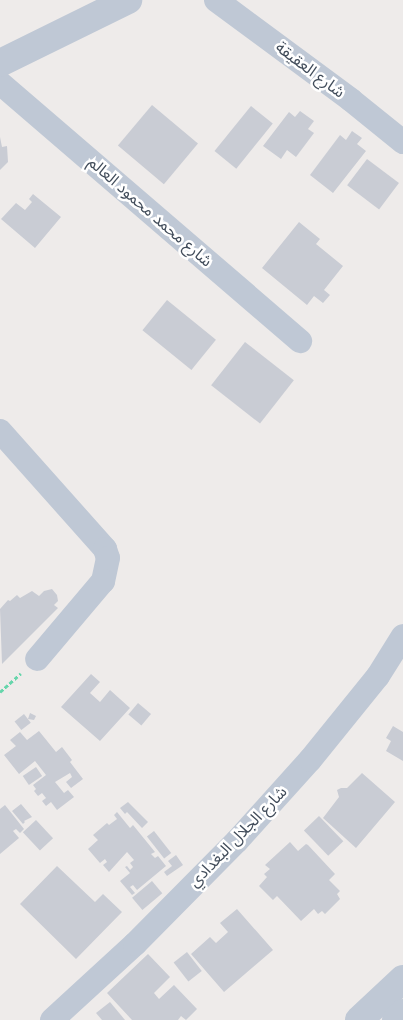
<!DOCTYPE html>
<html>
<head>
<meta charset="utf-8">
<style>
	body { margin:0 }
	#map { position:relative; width:403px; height:1020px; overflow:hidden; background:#eeebea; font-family:Helvetica,"Noto Sans Arabic",sans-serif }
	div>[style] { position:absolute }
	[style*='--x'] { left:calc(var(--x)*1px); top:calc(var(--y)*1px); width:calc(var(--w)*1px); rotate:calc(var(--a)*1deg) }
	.building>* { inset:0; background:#c9ccd4; transform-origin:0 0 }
	.path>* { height:3px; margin-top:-1.5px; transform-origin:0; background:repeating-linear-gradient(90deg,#66d5ab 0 4px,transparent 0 6.5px) }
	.minor>* { height:24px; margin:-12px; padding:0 12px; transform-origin:12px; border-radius:12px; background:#bfc8d5 }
	.tertiary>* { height:28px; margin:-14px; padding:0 14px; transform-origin:14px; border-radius:14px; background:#bfc8d5 }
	span { translate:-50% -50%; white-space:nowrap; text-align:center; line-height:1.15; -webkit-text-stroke:5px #fff; paint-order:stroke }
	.street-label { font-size:16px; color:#414c5a }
</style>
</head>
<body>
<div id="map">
	<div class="building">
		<div style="left:152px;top:105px;width:60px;height:53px;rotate:40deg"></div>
		<div style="left:251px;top:106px;width:28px;height:58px;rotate:39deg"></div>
		<div style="clip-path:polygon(300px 111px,314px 121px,308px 129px,314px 133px,296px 157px,287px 150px,281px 159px,263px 146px,289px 112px,295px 117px)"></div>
		<div style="clip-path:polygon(352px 131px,362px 138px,357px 144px,366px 151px,333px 193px,310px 175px,340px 135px,346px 140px)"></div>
		<div style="clip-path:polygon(0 137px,2px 147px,7px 146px,8px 162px,0 170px)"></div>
		<div style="left:367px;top:159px;width:40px;height:33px;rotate:37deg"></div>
		<div style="clip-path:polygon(33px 194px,61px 217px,35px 248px,1px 219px,16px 203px,25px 210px,32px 202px,29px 199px)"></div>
		<div style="clip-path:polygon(299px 222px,320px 239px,316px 244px,343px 266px,324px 290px,330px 295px,323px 303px,314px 296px,307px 305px,262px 268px)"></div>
		<div style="left:167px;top:300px;width:63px;height:39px;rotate:39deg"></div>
		<div style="left:245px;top:342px;width:62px;height:55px;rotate:38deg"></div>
		<div style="clip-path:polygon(52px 589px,57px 595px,58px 601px,54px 605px,58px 608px,2px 664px,0 609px,8px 600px,10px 601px,17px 595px,20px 598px,32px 591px,39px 596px,44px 591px)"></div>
		<div style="clip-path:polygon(91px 674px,100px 682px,90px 693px,100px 702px,110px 690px,130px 708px,100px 741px,61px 707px)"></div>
		<div style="left:138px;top:703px;width:17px;height:15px;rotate:40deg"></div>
		<div style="clip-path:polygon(30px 713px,36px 716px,34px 720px,28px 719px)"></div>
		<div style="left:24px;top:714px;width:11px;height:12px;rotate:52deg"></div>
		<div style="clip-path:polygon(393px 726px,403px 732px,403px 761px,386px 751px,391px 741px,386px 738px)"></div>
		<div style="clip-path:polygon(39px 731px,56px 752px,62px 747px,72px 760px,70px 762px,83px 779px,71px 788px,66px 782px,72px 777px,70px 773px,55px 782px,64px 793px,68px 790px,74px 797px,57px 810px,51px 802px,46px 806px,42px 801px,46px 798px,42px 793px,38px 796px,34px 791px,36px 789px,33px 785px,46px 775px,35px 761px,19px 774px,4px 755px,16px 746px,10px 740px,20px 732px,27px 740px)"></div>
		<div style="left:36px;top:767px;width:11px;height:16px;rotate:56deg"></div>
		<div style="clip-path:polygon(362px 773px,395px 802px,356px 848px,323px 818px,339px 797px,337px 790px,341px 788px,347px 788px)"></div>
		<div style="clip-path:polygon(128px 802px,148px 822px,142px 828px,127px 812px,125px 814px,120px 808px)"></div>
		<div style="clip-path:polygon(21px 804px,32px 817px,24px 821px,25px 822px,23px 824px,12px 811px)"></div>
		<div style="clip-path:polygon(5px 805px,24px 829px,20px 833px,16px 829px,13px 831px,19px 838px,0 854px,0 809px)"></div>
		<div style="clip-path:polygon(117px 812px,130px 828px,133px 825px,155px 852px,151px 854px,155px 858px,158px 856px,166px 866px,137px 890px,133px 885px,130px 887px,135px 893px,132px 895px,120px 881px,130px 873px,125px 867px,127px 866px,130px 870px,133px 867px,130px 863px,134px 860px,127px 852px,109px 872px,103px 865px,107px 862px,105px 859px,100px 863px,88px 849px,98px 840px,93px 835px,107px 823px,109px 825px,117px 819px,114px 815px)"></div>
		<div style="left:319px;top:816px;width:35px;height:21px;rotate:46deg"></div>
		<div style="left:36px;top:820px;width:25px;height:18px;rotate:47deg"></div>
		<div style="left:154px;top:831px;width:28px;height:9px;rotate:52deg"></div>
		<div style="clip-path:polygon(290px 842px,298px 851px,306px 844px,308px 845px,335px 874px,329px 880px,340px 891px,337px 894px,340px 899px,325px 914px,322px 911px,318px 914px,314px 909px,301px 921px,277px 896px,273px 900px,259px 886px,267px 877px,264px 874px,270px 869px,265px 865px)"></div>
		<div style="clip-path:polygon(176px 855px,183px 865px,167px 876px,164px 872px,172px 866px,168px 861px)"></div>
		<div style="clip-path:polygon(57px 866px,95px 902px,103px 894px,122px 912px,76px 959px,20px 904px)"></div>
		<div style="left:152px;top:881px;width:16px;height:26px;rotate:50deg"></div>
		<div style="clip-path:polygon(237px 909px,273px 950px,224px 992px,191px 954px,210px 937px,216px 943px,228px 932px,220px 923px)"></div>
		<div style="left:187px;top:952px;width:24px;height:17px;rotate:52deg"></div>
		<div style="clip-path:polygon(148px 954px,170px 977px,154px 993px,159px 999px,174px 985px,197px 1009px,186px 1020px,181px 1016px,178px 1020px,132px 1020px,107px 993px)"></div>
		<div style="clip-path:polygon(110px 1002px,125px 1020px,102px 1020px,96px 1013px)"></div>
	</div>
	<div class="path">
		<div style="--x:0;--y:692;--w:28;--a:-42"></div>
	</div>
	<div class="minor">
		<div style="--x:216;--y:0;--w:168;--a:36.5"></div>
		<div style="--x:351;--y:100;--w:67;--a:38.9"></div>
		<div style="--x:0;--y:83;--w:396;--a:40.7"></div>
		<div style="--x:0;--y:431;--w:158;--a:48.3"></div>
		<div style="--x:105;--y:549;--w:9;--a:72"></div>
		<div style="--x:108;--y:558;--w:24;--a:102"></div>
		<div style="--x:103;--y:581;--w:102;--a:130.2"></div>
		<div style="--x:52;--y:1020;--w:113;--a:-42.5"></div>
		<div style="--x:135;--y:944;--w:145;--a:-45.3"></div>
		<div style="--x:237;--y:841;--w:109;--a:-48"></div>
		<div style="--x:310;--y:760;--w:108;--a:-51"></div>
		<div style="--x:378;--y:676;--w:47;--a:-58"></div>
	</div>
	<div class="tertiary">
		<div style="--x:0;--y:63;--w:143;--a:-26.2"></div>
		<div style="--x:359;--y:1020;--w:60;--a:-43"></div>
		<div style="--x:396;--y:1020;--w:10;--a:-45"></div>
	</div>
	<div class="street-label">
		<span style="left:310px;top:70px;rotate:37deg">شارع العقيقة</span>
		<span style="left:150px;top:212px;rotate:41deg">شارع محمد محمود العالم</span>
		<span style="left:238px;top:837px;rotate:-46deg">شارع الجلال البغدادي</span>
	</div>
</div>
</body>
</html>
